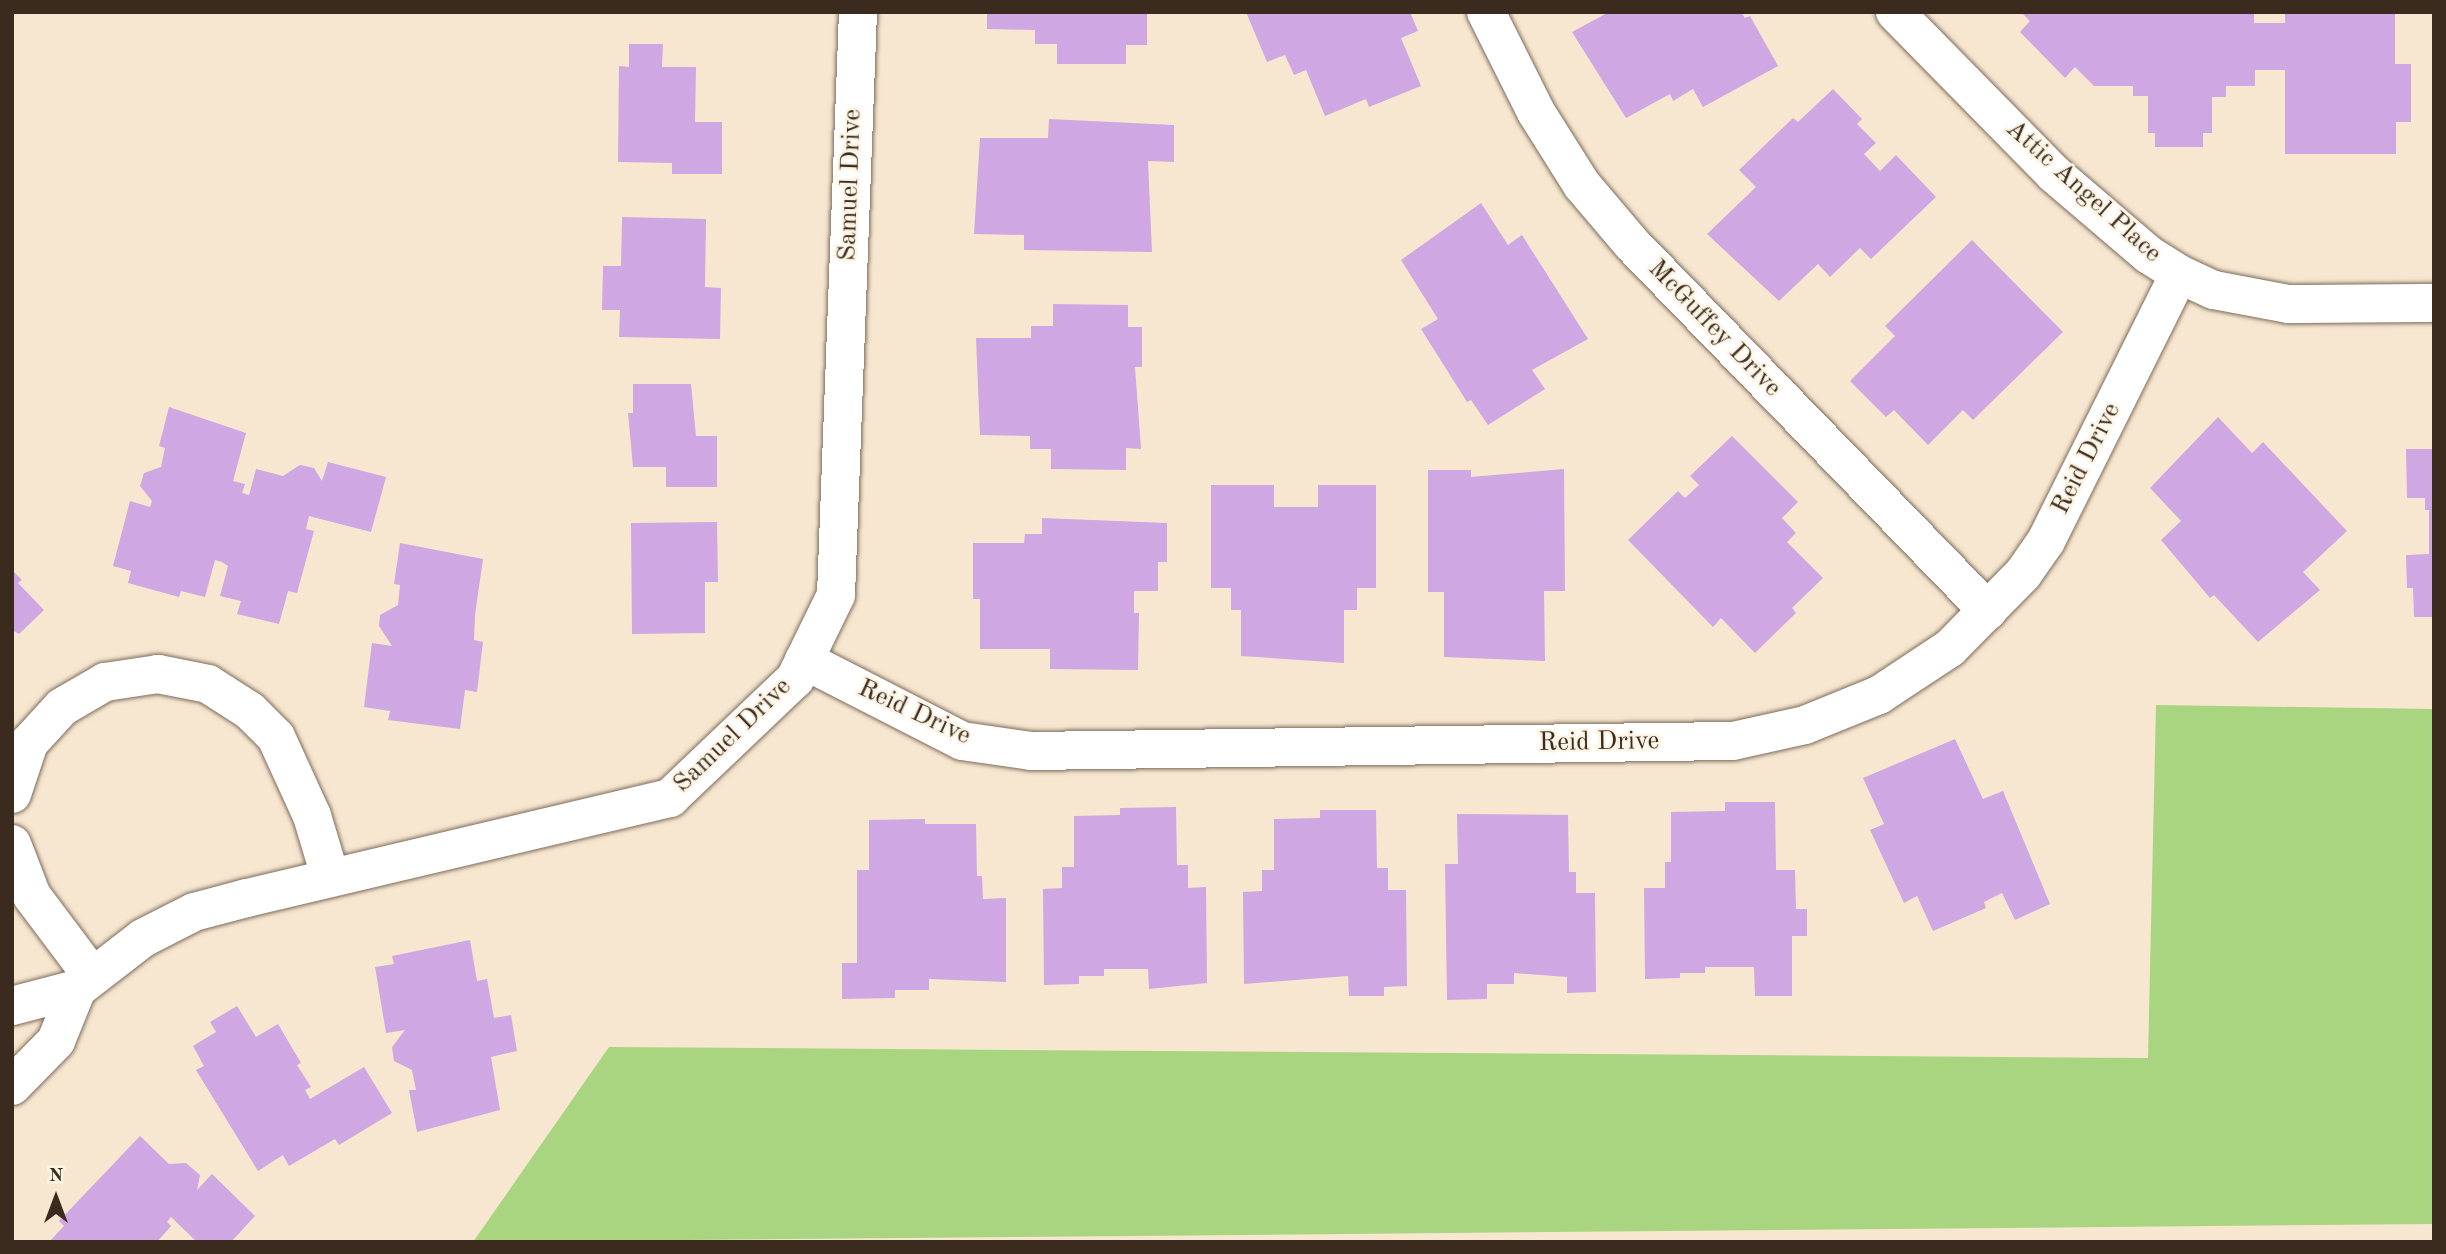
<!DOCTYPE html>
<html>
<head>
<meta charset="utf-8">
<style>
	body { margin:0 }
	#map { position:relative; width:2446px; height:1254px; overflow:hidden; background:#f8e7d0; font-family:"Old Standard TT",serif }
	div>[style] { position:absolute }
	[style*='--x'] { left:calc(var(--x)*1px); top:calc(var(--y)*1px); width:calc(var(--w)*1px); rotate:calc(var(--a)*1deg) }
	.green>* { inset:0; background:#a9d581 }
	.building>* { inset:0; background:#cfa7e2 }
	.roads { filter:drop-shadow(0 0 2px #7d6c5c) drop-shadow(0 0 2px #7d6c5c) }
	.street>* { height:38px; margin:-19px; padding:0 19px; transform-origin:19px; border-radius:19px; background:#fff }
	span { translate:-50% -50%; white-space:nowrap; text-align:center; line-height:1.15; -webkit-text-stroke:5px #fcf5e5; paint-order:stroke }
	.street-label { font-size:26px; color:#3b2a1e }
	.frame { position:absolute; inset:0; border:14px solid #3b2a1e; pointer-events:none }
	.north { position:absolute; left:21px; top:1163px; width:70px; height:70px; -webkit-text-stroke:5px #fcf5e5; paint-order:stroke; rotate:0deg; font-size:19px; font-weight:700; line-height:28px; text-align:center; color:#3b2a1e }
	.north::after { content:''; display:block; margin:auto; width:24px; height:32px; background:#3b2a1e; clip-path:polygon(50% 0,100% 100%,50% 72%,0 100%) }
</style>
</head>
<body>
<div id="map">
	<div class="green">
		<div style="clip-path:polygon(2156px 705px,2434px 709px,2434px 1224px,473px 1242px,609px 1047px,2148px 1058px)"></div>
	</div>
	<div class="building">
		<div style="clip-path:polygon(987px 12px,1147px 12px,1147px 45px,1126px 45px,1126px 64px,1057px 64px,1057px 44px,1035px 44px,1035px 30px,987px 29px)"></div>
		<div style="clip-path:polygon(1246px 12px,1410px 12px,1418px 31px,1401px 38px,1421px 86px,1369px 107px,1366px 99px,1325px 116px,1306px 70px,1294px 75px,1285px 55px,1267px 62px)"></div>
		<div style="clip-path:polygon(1609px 12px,1741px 12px,1745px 18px,1750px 16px,1778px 66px,1703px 107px,1693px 89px,1673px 101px,1670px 94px,1626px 118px,1572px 32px)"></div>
		<div style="clip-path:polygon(2021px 12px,2254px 12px,2254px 23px,2285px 23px,2285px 12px,2395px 12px,2395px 64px,2411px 64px,2411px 122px,2396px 122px,2396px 154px,2285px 154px,2285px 70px,2255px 70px,2255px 86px,2226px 86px,2226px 97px,2212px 97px,2212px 133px,2203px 133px,2203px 147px,2155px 147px,2155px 133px,2148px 133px,2148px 96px,2133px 96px,2133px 86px,2094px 86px,2075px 67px,2065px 78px,2020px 32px,2030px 21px)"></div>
		<div style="clip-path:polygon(629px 44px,663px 44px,662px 67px,696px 67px,695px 122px,722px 122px,722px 174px,672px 174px,672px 163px,618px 162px,619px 66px,629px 67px)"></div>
		<div style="clip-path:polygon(1833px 89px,1862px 119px,1857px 124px,1876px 143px,1864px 154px,1880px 171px,1896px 155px,1936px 197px,1871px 259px,1860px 248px,1830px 277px,1818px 264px,1779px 301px,1707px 234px,1756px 187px,1739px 170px,1793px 118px,1798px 122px)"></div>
		<div style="clip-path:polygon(1049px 119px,1174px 125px,1174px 162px,1148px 161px,1152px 252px,1024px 250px,1024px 235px,974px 234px,980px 138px,1048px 138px)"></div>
		<div style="clip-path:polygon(1481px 203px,1508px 245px,1522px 235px,1588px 339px,1532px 370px,1545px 389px,1488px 425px,1471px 400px,1467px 402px,1421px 329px,1438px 319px,1401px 260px)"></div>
		<div style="clip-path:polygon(622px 217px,706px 219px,705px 287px,721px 288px,720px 339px,619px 337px,620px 310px,602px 310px,603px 266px,621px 266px)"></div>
		<div style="clip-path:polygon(1972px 240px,2063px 332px,1973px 420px,1963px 410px,1928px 445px,1894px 410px,1886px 417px,1850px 381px,1895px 336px,1885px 326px)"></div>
		<div style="clip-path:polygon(1053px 304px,1128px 305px,1128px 327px,1142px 327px,1142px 367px,1135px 367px,1141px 449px,1126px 448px,1126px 470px,1051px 469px,1051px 449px,1030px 449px,1030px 436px,980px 435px,976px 338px,1031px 338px,1031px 326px,1053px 326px)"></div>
		<div style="clip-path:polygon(633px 384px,691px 384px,696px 436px,717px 436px,717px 487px,666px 487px,666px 467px,633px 467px,628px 413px,633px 413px)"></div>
		<div style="clip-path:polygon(169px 407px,246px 433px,233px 481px,245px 484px,242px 493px,249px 495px,256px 469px,283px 476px,300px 465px,314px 468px,322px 481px,328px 462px,386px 477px,371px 532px,309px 516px,306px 529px,314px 531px,297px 593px,288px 591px,279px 624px,237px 614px,241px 601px,220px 596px,228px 566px,222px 562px,215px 560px,205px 597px,181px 591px,179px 597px,128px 583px,131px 571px,113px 566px,130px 501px,150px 507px,152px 501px,140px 486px,144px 473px,161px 467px,165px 448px,159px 446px)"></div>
		<div style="clip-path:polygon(2218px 417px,2252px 453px,2263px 442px,2347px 531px,2303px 572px,2320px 590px,2258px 642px,2214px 595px,2210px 598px,2161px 540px,2181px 521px,2150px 488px)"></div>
		<div style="clip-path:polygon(1732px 436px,1798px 502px,1782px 518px,1796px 533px,1787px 542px,1823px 578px,1792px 608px,1796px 613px,1755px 653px,1721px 618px,1713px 627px,1628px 540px,1678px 491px,1685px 498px,1699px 485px,1690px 476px)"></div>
		<div style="clip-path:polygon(2406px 449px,2434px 449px,2434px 617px,2414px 617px,2413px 588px,2407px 588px,2406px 555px,2429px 554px,2429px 510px,2425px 510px,2425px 498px,2407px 498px)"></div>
		<div style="clip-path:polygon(1564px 469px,1565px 591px,1544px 591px,1545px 661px,1444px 657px,1444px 592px,1428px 592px,1428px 470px,1471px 470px,1471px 477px)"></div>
		<div style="clip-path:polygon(1211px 485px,1274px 485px,1274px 507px,1318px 507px,1318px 485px,1376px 485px,1376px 588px,1357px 588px,1357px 610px,1344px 610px,1344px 663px,1241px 656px,1241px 610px,1231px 610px,1231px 588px,1211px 588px)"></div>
		<div style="clip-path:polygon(1042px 518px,1167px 523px,1167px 562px,1158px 562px,1158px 591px,1134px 591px,1134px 613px,1139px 613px,1138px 670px,1050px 669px,1050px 649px,980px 649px,980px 599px,973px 599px,973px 543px,1024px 543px,1025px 534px,1042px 534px)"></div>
		<div style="clip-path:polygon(717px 522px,718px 582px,705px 582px,705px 633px,632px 634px,631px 523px)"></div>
		<div style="clip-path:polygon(400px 543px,483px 559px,475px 615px,474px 640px,483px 642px,477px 692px,465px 690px,460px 729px,388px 720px,390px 711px,364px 707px,372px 643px,392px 646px,379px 626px,380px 615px,398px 605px,400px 585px,394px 584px)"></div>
		<div style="clip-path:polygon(12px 570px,22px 580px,18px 583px,44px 610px,19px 634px,12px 630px)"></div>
		<div style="clip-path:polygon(1955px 739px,1983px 799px,2003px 791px,2050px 904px,2015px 920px,2002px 893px,1984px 902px,1986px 908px,1933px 931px,1917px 896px,1904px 903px,1870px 830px,1884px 824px,1863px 778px)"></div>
		<div style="clip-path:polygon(1725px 802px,1775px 802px,1776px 870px,1795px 870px,1796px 909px,1807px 909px,1807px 936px,1792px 936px,1792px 996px,1755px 996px,1754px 967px,1705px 967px,1705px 973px,1680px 973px,1680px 978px,1645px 979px,1644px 888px,1665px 888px,1665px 862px,1671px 862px,1671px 812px,1725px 811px)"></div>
		<div style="clip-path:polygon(1176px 807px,1177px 865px,1188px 865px,1188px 888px,1206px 887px,1207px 983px,1149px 989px,1148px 969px,1104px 969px,1104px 976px,1079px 976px,1079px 984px,1044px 985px,1043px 889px,1062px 888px,1062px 867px,1074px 867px,1074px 816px,1120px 815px,1120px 808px)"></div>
		<div style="clip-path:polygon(1320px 810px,1376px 810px,1377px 868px,1388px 868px,1388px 890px,1406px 890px,1407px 986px,1384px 987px,1384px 996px,1349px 996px,1348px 976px,1244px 984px,1243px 892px,1262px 891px,1262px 870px,1274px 870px,1274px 819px,1320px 818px)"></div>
		<div style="clip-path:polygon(1457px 814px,1568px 815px,1569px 872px,1576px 872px,1576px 893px,1595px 893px,1596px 992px,1567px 993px,1567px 977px,1514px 973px,1514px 984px,1487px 984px,1487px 999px,1447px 1000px,1445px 864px,1458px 864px)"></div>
		<div style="clip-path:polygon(925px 819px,925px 824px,976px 824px,977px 876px,982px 876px,983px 899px,1006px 898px,1006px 982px,929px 979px,929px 990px,895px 990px,895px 998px,842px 999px,842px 963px,857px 963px,857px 870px,869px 870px,869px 820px)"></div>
		<div style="clip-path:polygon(470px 940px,477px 981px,487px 979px,494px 1018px,511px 1015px,517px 1051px,491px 1057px,500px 1110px,417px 1132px,409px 1090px,416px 1090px,412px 1070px,394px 1061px,392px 1047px,405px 1030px,386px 1033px,375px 967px,394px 964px,392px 956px)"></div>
		<div style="clip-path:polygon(237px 1006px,256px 1037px,278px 1024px,301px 1063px,297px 1065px,311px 1087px,305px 1090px,310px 1099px,364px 1067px,392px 1113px,339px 1145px,335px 1139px,289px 1166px,283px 1155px,258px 1171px,196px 1070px,204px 1066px,193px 1046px,216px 1032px,210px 1022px)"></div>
		<div style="clip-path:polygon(140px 1136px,169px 1164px,186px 1163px,200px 1175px,197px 1190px,212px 1174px,255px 1216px,231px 1242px,197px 1242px,171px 1217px,167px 1222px,171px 1226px,157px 1242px,49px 1242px,64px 1226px,59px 1221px)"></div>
	</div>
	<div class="roads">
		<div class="street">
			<div style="--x:1486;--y:12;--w:112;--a:63.4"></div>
			<div style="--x:1536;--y:112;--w:86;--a:57.8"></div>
			<div style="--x:1582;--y:185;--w:77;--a:49.7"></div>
			<div style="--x:1632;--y:244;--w:511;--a:45.87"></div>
			<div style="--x:1895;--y:12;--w:226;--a:45.5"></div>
			<div style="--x:2053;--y:173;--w:126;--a:40.5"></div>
			<div style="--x:2149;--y:255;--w:36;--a:32"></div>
			<div style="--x:2179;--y:274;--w:38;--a:25"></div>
			<div style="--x:2214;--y:290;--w:75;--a:10.7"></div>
			<div style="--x:2288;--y:304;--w:146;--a:-0.4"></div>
			<div style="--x:804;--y:660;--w:178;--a:27.1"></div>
			<div style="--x:962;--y:741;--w:70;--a:8.2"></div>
			<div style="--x:1031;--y:751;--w:702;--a:-0.82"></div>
			<div style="--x:1733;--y:741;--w:74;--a:-12.5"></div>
			<div style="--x:1805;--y:725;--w:80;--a:-22.1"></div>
			<div style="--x:1879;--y:695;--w:85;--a:-33.5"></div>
			<div style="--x:1950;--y:648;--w:104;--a:-45.4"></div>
			<div style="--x:2023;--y:574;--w:40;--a:-55.1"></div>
			<div style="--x:2046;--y:541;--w:298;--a:-63.5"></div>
			<div style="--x:12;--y:794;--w:54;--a:-71.6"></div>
			<div style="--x:29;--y:743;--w:49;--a:-47.5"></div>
			<div style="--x:62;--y:707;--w:50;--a:-30.2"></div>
			<div style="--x:105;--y:682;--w:54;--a:-8.6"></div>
			<div style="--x:158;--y:674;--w:51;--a:11.3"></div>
			<div style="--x:208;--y:684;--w:50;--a:32.7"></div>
			<div style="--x:250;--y:711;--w:37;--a:45"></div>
			<div style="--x:276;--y:737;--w:87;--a:65.5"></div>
			<div style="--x:312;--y:816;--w:63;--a:73.3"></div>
			<div style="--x:12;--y:844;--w:56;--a:69"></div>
			<div style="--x:32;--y:896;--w:100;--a:53.1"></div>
			<div style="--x:12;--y:1006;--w:67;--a:-14.7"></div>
			<div style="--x:12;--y:1086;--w:63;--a:-45.6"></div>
			<div style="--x:56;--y:1041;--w:56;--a:-68"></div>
			<div style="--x:77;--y:989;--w:83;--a:-37.7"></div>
			<div style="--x:143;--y:938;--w:57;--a:-27"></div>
			<div style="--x:194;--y:912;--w:55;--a:-14.8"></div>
			<div style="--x:247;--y:898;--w:435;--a:-13.3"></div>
			<div style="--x:670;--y:798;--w:173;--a:-43.6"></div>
			<div style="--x:795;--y:679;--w:93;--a:-64"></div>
			<div style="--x:836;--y:595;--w:583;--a:-87.84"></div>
		</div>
	</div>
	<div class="street-label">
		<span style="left:851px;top:185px;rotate:-88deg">Samuel Drive</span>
		<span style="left:2083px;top:192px;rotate:42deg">Attic Angel Place</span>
		<span style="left:1714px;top:329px;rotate:46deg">McGuffey Drive</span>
		<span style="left:2087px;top:459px;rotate:-63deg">Reid Drive</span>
		<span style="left:914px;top:713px;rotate:25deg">Reid Drive</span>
		<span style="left:733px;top:736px;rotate:-44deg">Samuel Drive</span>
		<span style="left:1599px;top:743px;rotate:-1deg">Reid Drive</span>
	</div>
	<div class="frame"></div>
	<div class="north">N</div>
</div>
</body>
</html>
